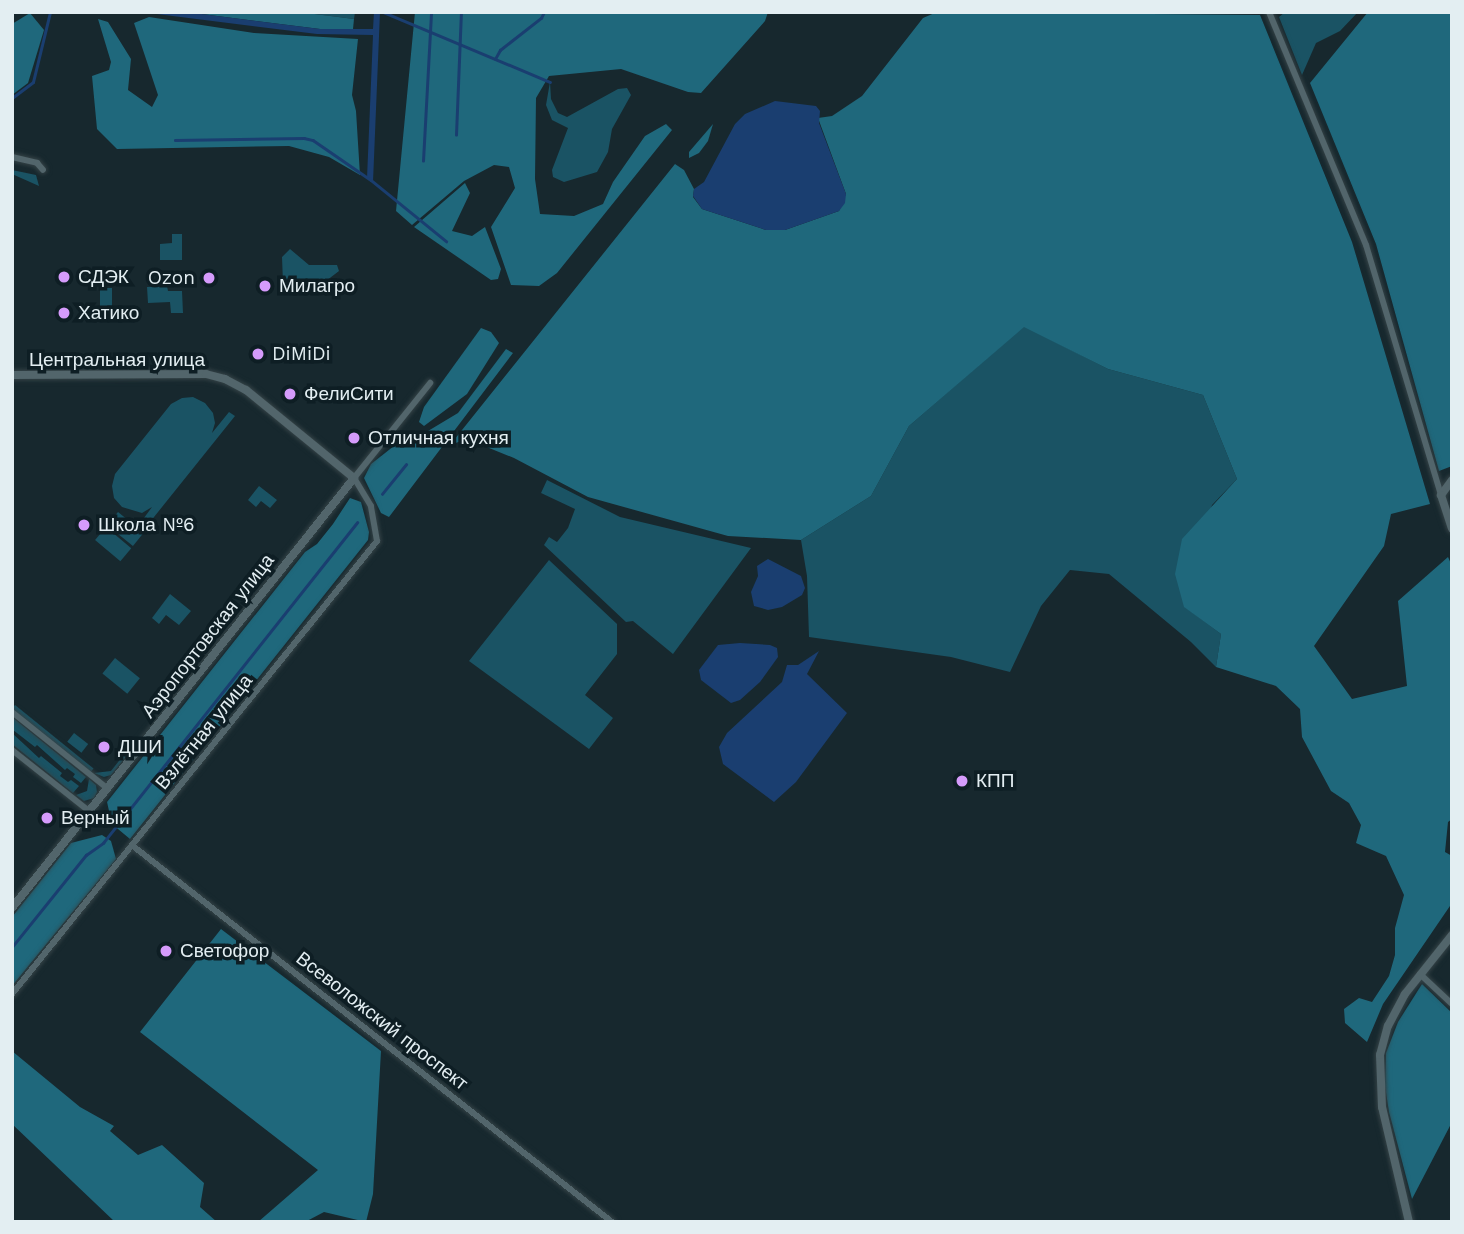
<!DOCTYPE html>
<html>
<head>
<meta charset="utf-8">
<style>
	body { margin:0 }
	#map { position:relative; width:1464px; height:1234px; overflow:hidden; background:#17282e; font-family:"Work Sans",sans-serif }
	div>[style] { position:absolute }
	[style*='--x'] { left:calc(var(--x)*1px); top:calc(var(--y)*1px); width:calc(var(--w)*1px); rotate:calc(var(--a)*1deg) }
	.green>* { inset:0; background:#1a5364; transform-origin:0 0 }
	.forest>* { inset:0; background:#1f687c }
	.water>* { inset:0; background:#1a3e70 }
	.stream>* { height:2.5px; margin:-1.25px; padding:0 1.25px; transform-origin:1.25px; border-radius:1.25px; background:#1a3e70 }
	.roads { filter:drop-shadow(0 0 2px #344246) drop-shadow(0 0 2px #344246) }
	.minor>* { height:6px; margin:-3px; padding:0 3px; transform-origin:3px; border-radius:3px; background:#52656b }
	.tertiary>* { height:8px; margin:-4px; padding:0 4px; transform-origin:4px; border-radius:4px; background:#52656b }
	.dots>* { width:19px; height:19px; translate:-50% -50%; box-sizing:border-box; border:4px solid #0e1e24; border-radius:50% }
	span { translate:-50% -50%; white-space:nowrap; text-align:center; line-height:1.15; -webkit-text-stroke:7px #0e1e24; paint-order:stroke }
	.poi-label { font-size:19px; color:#e3eef2 }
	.left { translate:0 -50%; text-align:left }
	.right { translate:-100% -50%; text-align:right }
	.street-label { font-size:19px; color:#e3eef2 }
	.frame { position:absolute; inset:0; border:14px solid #e3eef2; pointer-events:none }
</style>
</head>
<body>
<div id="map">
	<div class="green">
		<div style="clip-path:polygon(299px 12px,355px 12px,354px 19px)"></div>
		<div style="clip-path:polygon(1285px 12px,1358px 12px,1340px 31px,1316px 43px,1302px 75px,1279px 17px)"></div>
		<div style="clip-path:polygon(550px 82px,551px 99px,558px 113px,567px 117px,618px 89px,627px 88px,631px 95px,612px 129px,608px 152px,597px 172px,564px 182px,553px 177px,552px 170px,568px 128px,552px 120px,546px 105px)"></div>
		<div style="clip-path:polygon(12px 170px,36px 175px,39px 186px,12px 174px)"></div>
		<div style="clip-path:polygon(172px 234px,182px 234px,182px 260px,160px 260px,160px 244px,172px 243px)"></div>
		<div style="clip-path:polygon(290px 249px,309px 265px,337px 265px,339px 271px,322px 284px,283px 283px,282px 257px)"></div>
		<div style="clip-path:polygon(167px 286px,168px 291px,182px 291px,183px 313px,171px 313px,170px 302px,148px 303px,147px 287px)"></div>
		<div style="left:112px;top:288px;width:22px;height:12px;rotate:90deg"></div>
		<div style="clip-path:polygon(1024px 326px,1108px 369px,1203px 395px,1237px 479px,1212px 505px,1185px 607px,1221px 634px,1216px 667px,1191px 642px,1109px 574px,1070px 570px,1041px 606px,1010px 672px,951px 657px,809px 637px,807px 576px,801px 540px,871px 496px,909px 426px)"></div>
		<div style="clip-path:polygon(193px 397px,205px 403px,213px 413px,215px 423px,212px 433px,229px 412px,235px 416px,146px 527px,141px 522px,152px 507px,142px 513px,122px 507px,114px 498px,112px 486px,115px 474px,171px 404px,182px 398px)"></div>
		<div style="clip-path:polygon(547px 480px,620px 517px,751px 548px,673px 654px,633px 621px,626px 622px,544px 545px,549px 537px,557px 542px,568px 528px,575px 509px,541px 493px)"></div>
		<div style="clip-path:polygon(259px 486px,277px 500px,270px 508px,261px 501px,256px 507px,248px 500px)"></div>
		<div style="left:118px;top:512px;width:33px;height:17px;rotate:39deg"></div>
		<div style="left:106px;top:527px;width:33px;height:17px;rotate:40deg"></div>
		<div style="clip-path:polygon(549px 560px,617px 624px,617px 654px,585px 695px,613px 718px,589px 749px,469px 661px)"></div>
		<div style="clip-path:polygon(170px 594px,191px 611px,179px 625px,166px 615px,159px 624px,152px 618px)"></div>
		<div style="left:115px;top:658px;width:32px;height:20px;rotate:39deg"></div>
		<div style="left:15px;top:705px;width:101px;height:8px;rotate:39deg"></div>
		<div style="clip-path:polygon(12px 717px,86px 777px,81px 783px,73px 777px,75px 774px,67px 768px,65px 770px,37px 745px,35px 747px,13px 730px)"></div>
		<div style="clip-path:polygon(12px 733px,39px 758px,41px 756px,62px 773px,60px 776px,68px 782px,71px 780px,79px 786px,73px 793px,12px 744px)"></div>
		<div style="left:74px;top:733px;width:18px;height:11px;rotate:38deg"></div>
		<div style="clip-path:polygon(138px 737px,138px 742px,111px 775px,104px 777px,94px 773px,111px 771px)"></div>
		<div style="clip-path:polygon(89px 779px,96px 785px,97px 792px,94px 798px,84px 801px,76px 795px,87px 791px)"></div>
	</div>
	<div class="forest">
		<div style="clip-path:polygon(186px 12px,299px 12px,354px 19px,353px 29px,320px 29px)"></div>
		<div style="clip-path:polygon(415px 12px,768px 12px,765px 21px,701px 93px,688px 92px,621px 69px,549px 76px,536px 98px,535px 179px,540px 214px,574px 216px,603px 204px,613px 182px,645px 136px,666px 124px,672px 130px,557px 273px,539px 286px,511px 285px,491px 227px,515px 188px,509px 167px,494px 165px,464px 181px,412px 225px,396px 211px)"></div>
		<div style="clip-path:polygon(937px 12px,1260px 15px,1352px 242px,1430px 504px,1391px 514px,1384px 546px,1314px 646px,1352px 699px,1407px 686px,1398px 601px,1448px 557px,1452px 566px,1452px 819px,1448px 822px,1445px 852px,1452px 856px,1452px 903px,1383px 1004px,1367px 1042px,1345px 1023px,1344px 1009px,1359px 998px,1372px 1002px,1389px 976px,1395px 955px,1395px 928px,1404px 895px,1386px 856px,1356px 843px,1361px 825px,1349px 803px,1331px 791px,1302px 737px,1300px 709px,1276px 686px,1216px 667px,1221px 634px,1184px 607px,1175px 574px,1182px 539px,1237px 479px,1203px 395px,1108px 369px,1024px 327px,909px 426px,871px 496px,801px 540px,728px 536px,588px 497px,514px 458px,467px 439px,450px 445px,675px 164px,684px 170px,694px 189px,693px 197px,702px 209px,766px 230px,785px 230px,839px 211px,846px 194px,818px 118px,832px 116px,862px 96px,923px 18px)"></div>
		<div style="clip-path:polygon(1368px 12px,1452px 12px,1452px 466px,1439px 471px,1376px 244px,1310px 83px)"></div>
		<div style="clip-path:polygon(30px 13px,44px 30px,28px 83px,12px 95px,12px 24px)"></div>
		<div style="clip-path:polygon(149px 17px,254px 33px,358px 39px,352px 95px,356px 111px,360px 175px,329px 157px,289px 146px,117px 149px,97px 129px,92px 76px,109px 70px,111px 62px,98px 19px,108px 22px,131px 59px,128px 90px,152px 107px,158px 95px,134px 23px)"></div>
		<div style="clip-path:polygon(713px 124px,708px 141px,699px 153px,689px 158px,689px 152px)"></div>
		<div style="clip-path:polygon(465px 183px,470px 193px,452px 231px,472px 236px,485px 227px,501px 269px,498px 279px,491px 280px,414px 227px)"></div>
		<div style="clip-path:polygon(481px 328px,491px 332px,499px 343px,467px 394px,424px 426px,419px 422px,424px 407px)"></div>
		<div style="clip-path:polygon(506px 349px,513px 353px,389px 517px,381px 513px,364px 478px,371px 464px,394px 446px,408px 443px,458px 413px)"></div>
		<div style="clip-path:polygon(350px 498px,361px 502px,369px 532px,368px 540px,130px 839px,112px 824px,107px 802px,305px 552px,317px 544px,333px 524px)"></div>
		<div style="clip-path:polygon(102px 835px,111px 841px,116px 859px,12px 986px,12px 917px,71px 843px)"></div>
		<div style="clip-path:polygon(221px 929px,381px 1051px,373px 1194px,366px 1222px,324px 1212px,305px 1222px,258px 1222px,318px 1170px,140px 1032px)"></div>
		<div style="clip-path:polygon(1422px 984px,1452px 1013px,1452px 1122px,1412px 1199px,1389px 1112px,1385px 1086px,1386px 1053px,1398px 1022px)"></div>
		<div style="clip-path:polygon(12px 1051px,80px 1107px,114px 1126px,110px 1131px,138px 1155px,162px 1145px,204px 1183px,200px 1207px,217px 1222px,115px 1222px,12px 1124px)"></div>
	</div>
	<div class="water">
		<div style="clip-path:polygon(141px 12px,186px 12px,320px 29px,373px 29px,374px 12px,380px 12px,373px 182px,367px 178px,373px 35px,317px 34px)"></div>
		<div style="clip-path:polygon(775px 101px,816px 106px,820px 111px,819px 123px,846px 194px,845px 203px,839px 211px,785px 230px,766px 230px,702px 209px,693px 196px,694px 189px,704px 182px,735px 124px,745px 114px)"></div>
		<div style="clip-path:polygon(768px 559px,801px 576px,805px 588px,802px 595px,782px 607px,768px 610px,754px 606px,751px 592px,758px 576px,757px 566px)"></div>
		<div style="clip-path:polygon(740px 643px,770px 645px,777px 648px,778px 657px,760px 682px,740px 700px,731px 703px,701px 680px,699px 670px,718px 645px)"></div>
		<div style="clip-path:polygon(819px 651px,807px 674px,847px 713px,796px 782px,774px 802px,723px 764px,719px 747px,727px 733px,782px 682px,787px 665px,798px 665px)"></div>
	</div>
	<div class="stream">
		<div style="--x:383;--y:12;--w:181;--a:22.7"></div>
		<div style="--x:495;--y:59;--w:10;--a:-61"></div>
		<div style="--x:500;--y:50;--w:52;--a:-38"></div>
		<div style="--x:541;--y:18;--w:7;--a:-63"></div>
		<div style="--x:12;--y:98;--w:26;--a:-37"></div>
		<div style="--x:33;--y:82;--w:72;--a:-76.3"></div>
		<div style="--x:456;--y:135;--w:123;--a:-87.7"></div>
		<div style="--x:175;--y:140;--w:129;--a:-0.9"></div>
		<div style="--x:304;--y:138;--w:9;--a:13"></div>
		<div style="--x:313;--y:140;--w:70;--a:34.6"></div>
		<div style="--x:371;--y:180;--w:97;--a:39.1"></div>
		<div style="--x:423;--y:161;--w:149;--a:-86.9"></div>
		<div style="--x:382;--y:494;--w:38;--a:-51"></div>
		<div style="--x:12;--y:947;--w:118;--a:-51.2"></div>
		<div style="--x:86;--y:855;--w:21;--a:-35"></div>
		<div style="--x:103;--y:843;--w:409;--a:-51.6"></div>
	</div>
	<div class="roads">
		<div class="minor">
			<div style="--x:1269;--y:12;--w:252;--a:67.4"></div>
			<div style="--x:1366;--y:245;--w:261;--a:73.3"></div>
			<div style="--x:12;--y:157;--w:26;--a:13"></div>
			<div style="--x:37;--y:163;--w:9;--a:49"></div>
			<div style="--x:12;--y:712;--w:122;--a:38.7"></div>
			<div style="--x:12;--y:750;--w:98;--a:38.4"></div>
			<div style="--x:133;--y:846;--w:609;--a:38.13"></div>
			<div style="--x:1420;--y:974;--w:44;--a:43.2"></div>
			<div style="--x:12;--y:994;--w:582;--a:-51.14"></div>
			<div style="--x:377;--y:541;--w:36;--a:-100"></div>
			<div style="--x:371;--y:506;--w:33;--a:-121"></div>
			<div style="--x:354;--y:478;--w:122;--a:-51.3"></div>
		</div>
		<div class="tertiary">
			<div style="--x:12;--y:375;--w:194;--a:-0.3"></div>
			<div style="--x:206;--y:374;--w:20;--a:15"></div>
			<div style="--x:225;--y:379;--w:24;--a:28"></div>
			<div style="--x:246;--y:390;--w:139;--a:39.2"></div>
			<div style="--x:354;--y:478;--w:549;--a:128.5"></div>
			<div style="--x:1452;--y:480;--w:19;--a:126"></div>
			<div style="--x:1441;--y:495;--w:35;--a:72"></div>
			<div style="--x:1409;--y:1222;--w:118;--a:-103.2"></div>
			<div style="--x:1382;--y:1107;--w:52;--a:-92.2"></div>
			<div style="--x:1380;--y:1055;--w:30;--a:-75"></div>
			<div style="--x:1388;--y:1026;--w:36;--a:-62"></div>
			<div style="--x:1405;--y:994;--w:75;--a:-51.5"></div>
		</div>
	</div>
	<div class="dots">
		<div style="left:64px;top:277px;background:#d59bfb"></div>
		<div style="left:209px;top:278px;background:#d59bfb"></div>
		<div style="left:265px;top:286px;background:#d59bfb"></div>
		<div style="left:64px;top:313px;background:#d59bfb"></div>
		<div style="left:258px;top:354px;background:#d59bfb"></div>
		<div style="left:290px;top:394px;background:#d59bfb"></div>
		<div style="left:354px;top:438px;background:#d59bfb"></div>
		<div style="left:84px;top:525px;background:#d59bfb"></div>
		<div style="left:104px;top:747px;background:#d59bfb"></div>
		<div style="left:962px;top:781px;background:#d59bfb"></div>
		<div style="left:47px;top:818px;background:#d59bfb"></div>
		<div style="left:166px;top:951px;background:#d59bfb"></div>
	</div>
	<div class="poi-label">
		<span class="left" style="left:78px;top:277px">СДЭК</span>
		<span class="right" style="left:195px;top:278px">Ozon</span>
		<span class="left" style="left:279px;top:286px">Милагро</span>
		<span class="left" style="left:78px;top:313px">Хатико</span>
		<span class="left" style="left:272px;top:354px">DiMiDi</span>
		<span class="left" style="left:304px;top:394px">ФелиСити</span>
		<span class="left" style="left:368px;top:438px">Отличная кухня</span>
		<span class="left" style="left:98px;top:525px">Школа №6</span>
		<span class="left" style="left:118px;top:747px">ДШИ</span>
		<span class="left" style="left:976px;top:781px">КПП</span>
		<span class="left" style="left:61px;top:818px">Верный</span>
		<span class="left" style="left:180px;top:951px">Светофор</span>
	</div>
	<div class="street-label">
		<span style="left:117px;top:360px">Центральная улица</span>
		<span style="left:208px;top:636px;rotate:-52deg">Аэропортовская улица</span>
		<span style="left:204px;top:732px;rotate:-51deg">Взлётная улица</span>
		<span style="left:382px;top:1021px;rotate:38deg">Всеволожский проспект</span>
	</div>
	<div class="frame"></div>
</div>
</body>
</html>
